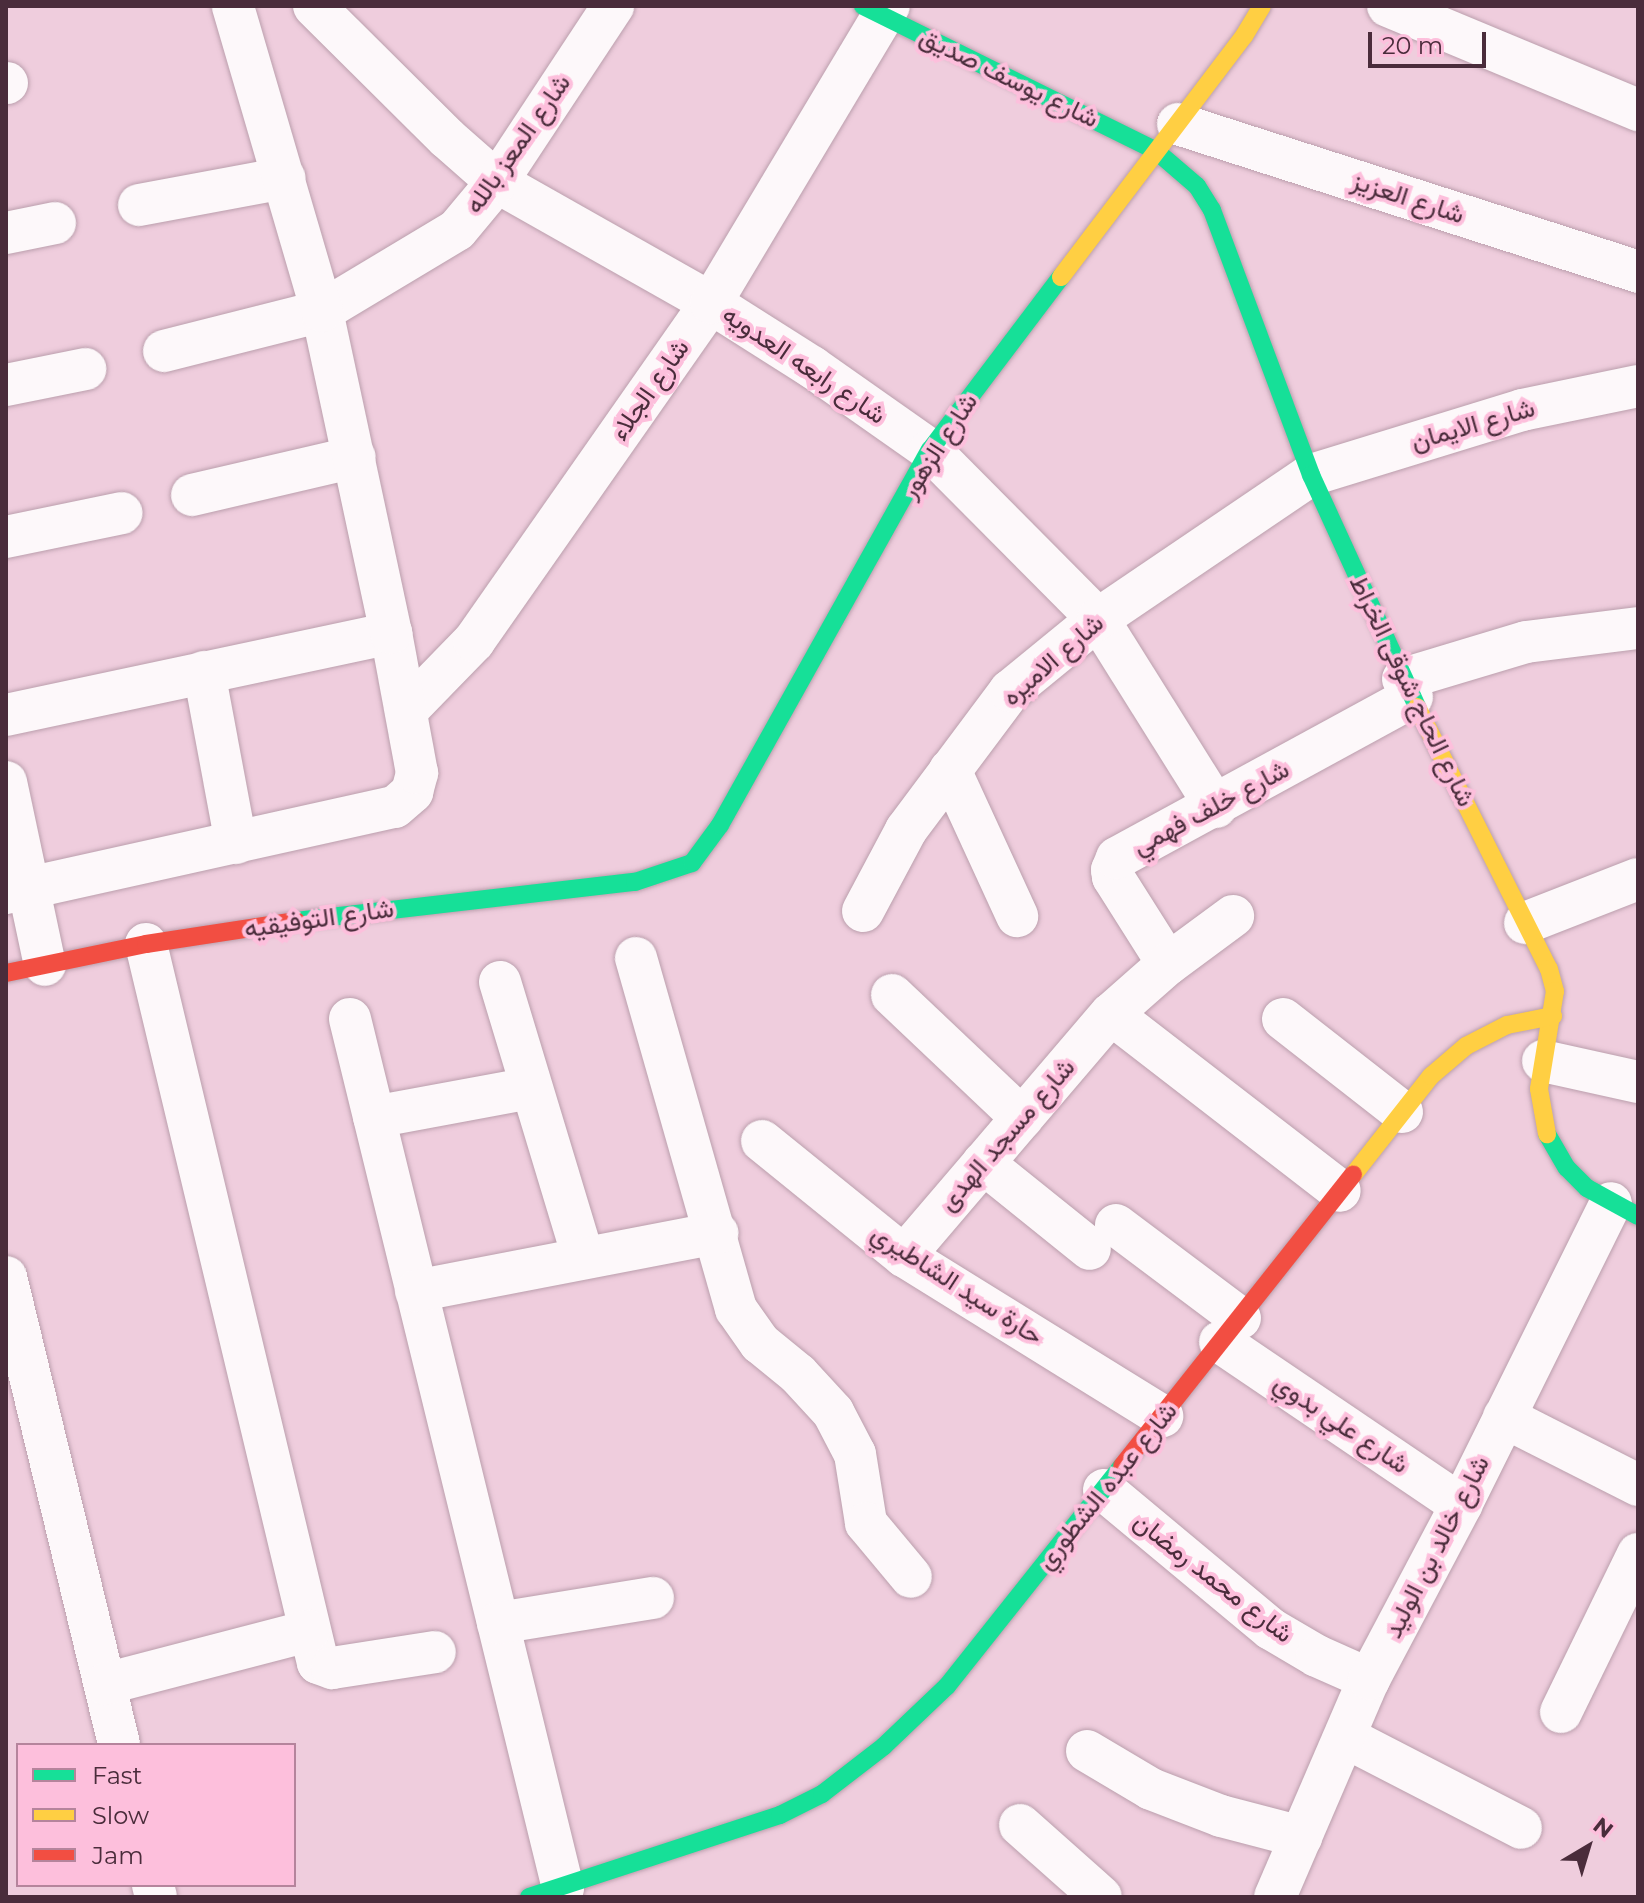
<!DOCTYPE html>
<html>
<head>
<meta charset="utf-8">
<style>
	body { margin:0 }
	#map { position:relative; width:1644px; height:1903px; overflow:hidden; background:#efcddd; font-family:Montserrat,Vazirmatn,sans-serif }
	div>[style] { position:absolute }
	[style*='--x'] { left:calc(var(--x)*1px); top:calc(var(--y)*1px); width:calc(var(--w)*1px); rotate:calc(var(--a)*1deg) }
	.roads { filter:drop-shadow(0 0 2px #bb9fad) drop-shadow(0 0 2px #bb9fad) }
	.street>* { height:42px; margin:-21px; padding:0 21px; transform-origin:21px; border-radius:21px; background:#fdf8fa }
	.fast>* { height:18px; margin:-9px; padding:0 9px; transform-origin:9px; border-radius:9px; background:#16e098 }
	.slow>* { height:18px; margin:-9px; padding:0 9px; transform-origin:9px; border-radius:9px; background:#ffcf43 }
	.jam>* { height:18px; margin:-9px; padding:0 9px; transform-origin:9px; border-radius:9px; background:#f24e42 }
	span { translate:-50% -50%; white-space:nowrap; text-align:center; line-height:1.15; -webkit-text-stroke:8px #fdbfdc; paint-order:stroke }
	.street-label { font-size:26px; color:#4a2c3b }
	.frame { position:absolute; inset:0; border:8px solid #4a2c3b; pointer-events:none }
	.legend { position:absolute; left:16px; top:1743px; width:280px; height:144px; box-sizing:border-box; background:#fdbfdc; border:2px solid #b5849c; margin:0; padding:10px 14px; list-style:none; font-size:24px; color:#4a2c3b }
	.legend li { display:flex; align-items:center; gap:16px; height:40px }
	.legend b { width:40px; border:2px solid #b5849c }
	.north { position:absolute; left:1548px; top:1807px; width:80px; height:80px; -webkit-text-stroke:6px #fdbfdc; paint-order:stroke; rotate:38deg; font-size:22px; font-weight:700; line-height:32px; text-align:center; color:#4a2c3b }
	.north::after { content:''; display:block; margin:auto; width:28px; height:36px; background:#4a2c3b; clip-path:polygon(50% 0,100% 100%,50% 72%,0 100%) }
	.scale { position:absolute; left:1368px; top:32px; width:118px; height:36px; box-sizing:border-box; border:4px solid #4a2c3b; border-top:0; padding-left:10px; font-size:24px; line-height:28px; white-space:nowrap; color:#4a2c3b; -webkit-text-stroke:6px #fdbfdc; paint-order:stroke }
</style>
</head>
<body>
<div id="map">
	<div class="roads">
		<div class="street">
			<div style="--x:314;--y:6;--w:187;--a:44.8"></div>
			<div style="--x:447;--y:138;--w:67;--a:41.3"></div>
			<div style="--x:497;--y:182;--w:246;--a:29.5"></div>
			<div style="--x:711;--y:303;--w:120;--a:32.4"></div>
			<div style="--x:812;--y:367;--w:144;--a:35.1"></div>
			<div style="--x:930;--y:450;--w:238;--a:45.2"></div>
			<div style="--x:1098;--y:619;--w:222;--a:57.9"></div>
			<div style="--x:1388;--y:6;--w:271;--a:22.6"></div>
			<div style="--x:6;--y:83;--w:1;--a:0"></div>
			<div style="--x:1178;--y:124;--w:483;--a:17.8"></div>
			<div style="--x:139;--y:205;--w:148;--a:-10.5"></div>
			<div style="--x:6;--y:233;--w:50;--a:-11.5"></div>
			<div style="--x:164;--y:351;--w:163;--a:-14.2"></div>
			<div style="--x:322;--y:311;--w:157;--a:-31"></div>
			<div style="--x:457;--y:230;--w:62;--a:-50.2"></div>
			<div style="--x:497;--y:182;--w:211;--a:-56.6"></div>
			<div style="--x:6;--y:385;--w:81;--a:-11.4"></div>
			<div style="--x:192;--y:495;--w:167;--a:-13.1"></div>
			<div style="--x:6;--y:537;--w:118;--a:-11.7"></div>
			<div style="--x:204;--y:672;--w:174;--a:79.4"></div>
			<div style="--x:1403;--y:679;--w:128;--a:-16.7"></div>
			<div style="--x:1526;--y:642;--w:113;--a:-7.1"></div>
			<div style="--x:406;--y:711;--w:98;--a:-45.8"></div>
			<div style="--x:474;--y:641;--w:413;--a:-55"></div>
			<div style="--x:711;--y:303;--w:346;--a:-59.1"></div>
			<div style="--x:6;--y:715;--w:394;--a:-12"></div>
			<div style="--x:950;--y:770;--w:161;--a:65.3"></div>
			<div style="--x:6;--y:782;--w:187;--a:78"></div>
			<div style="--x:6;--y:893;--w:398;--a:-12.5"></div>
			<div style="--x:395;--y:807;--w:23;--a:-41"></div>
			<div style="--x:412;--y:792;--w:20;--a:-75"></div>
			<div style="--x:417;--y:773;--w:142;--a:-100.5"></div>
			<div style="--x:391;--y:633;--w:329;--a:-102.1"></div>
			<div style="--x:322;--y:311;--w:318;--a:-106.3"></div>
			<div style="--x:863;--y:911;--w:92;--a:-62"></div>
			<div style="--x:906;--y:830;--w:174;--a:-53.2"></div>
			<div style="--x:1010;--y:691;--w:114;--a:-39.3"></div>
			<div style="--x:1098;--y:619;--w:257;--a:-34.1"></div>
			<div style="--x:1311;--y:475;--w:221;--a:-17.1"></div>
			<div style="--x:1522;--y:410;--w:118;--a:-11.7"></div>
			<div style="--x:1525;--y:923;--w:121;--a:-21.3"></div>
			<div style="--x:146;--y:944;--w:739;--a:76.55"></div>
			<div style="--x:318;--y:1663;--w:15;--a:20"></div>
			<div style="--x:332;--y:1668;--w:104;--a:-8.8"></div>
			<div style="--x:636;--y:958;--w:365;--a:74.1"></div>
			<div style="--x:736;--y:1309;--w:42;--a:54.8"></div>
			<div style="--x:760;--y:1343;--w:49;--a:39.2"></div>
			<div style="--x:798;--y:1374;--w:52;--a:47.4"></div>
			<div style="--x:833;--y:1412;--w:47;--a:62.4"></div>
			<div style="--x:855;--y:1454;--w:70;--a:80.9"></div>
			<div style="--x:866;--y:1523;--w:70;--a:50.2"></div>
			<div style="--x:1168;--y:964;--w:103;--a:-122.3"></div>
			<div style="--x:1113;--y:877;--w:7;--a:-98"></div>
			<div style="--x:1112;--y:870;--w:13;--a:-67"></div>
			<div style="--x:1117;--y:858;--w:336;--a:-28.6"></div>
			<div style="--x:500;--y:982;--w:287;--a:73.2"></div>
			<div style="--x:892;--y:995;--w:179;--a:43.4"></div>
			<div style="--x:1111;--y:1014;--w:289;--a:37.7"></div>
			<div style="--x:350;--y:1019;--w:895;--a:76.23"></div>
			<div style="--x:1283;--y:1019;--w:151;--a:38"></div>
			<div style="--x:1543;--y:1061;--w:97;--a:12.5"></div>
			<div style="--x:374;--y:1117;--w:160;--a:-10.5"></div>
			<div style="--x:762;--y:1141;--w:183;--a:39"></div>
			<div style="--x:904;--y:1256;--w:304;--a:31.8"></div>
			<div style="--x:983;--y:1163;--w:137;--a:38.8"></div>
			<div style="--x:1116;--y:1225;--w:155;--a:36.9"></div>
			<div style="--x:904;--y:1256;--w:318;--a:-49.5"></div>
			<div style="--x:1111;--y:1014;--w:76;--a:-41.3"></div>
			<div style="--x:1168;--y:964;--w:81;--a:-36.4"></div>
			<div style="--x:6;--y:1277;--w:481;--a:76.4"></div>
			<div style="--x:416;--y:1291;--w:307;--a:-10.9"></div>
			<div style="--x:1220;--y:1342;--w:291;--a:34.1"></div>
			<div style="--x:1504;--y:1417;--w:150;--a:26.9"></div>
			<div style="--x:1104;--y:1490;--w:217;--a:39.8"></div>
			<div style="--x:1271;--y:1629;--w:53;--a:30.4"></div>
			<div style="--x:1317;--y:1656;--w:57;--a:23.9"></div>
			<div style="--x:498;--y:1623;--w:157;--a:-9.2"></div>
			<div style="--x:105;--y:1684;--w:211;--a:-14.6"></div>
			<div style="--x:1561;--y:1712;--w:176;--a:-64"></div>
			<div style="--x:1345;--y:1737;--w:198;--a:27.3"></div>
			<div style="--x:1087;--y:1751;--w:74;--a:30.7"></div>
			<div style="--x:1151;--y:1789;--w:75;--a:21.1"></div>
			<div style="--x:1221;--y:1816;--w:83;--a:14.7"></div>
			<div style="--x:1020;--y:1825;--w:108;--a:41.6"></div>
			<div style="--x:153;--y:1885;--w:12;--a:76"></div>
			<div style="--x:1275;--y:1897;--w:237;--a:-66.7"></div>
			<div style="--x:1369;--y:1679;--w:197;--a:-62.1"></div>
			<div style="--x:1461;--y:1505;--w:337;--a:-63.6"></div>
		</div>
		<div class="fast">
			<div style="--x:863;--y:6;--w:326;--a:26.3"></div>
			<div style="--x:1155;--y:150;--w:55;--a:40.6"></div>
			<div style="--x:1197;--y:186;--w:28;--a:58"></div>
			<div style="--x:1212;--y:210;--w:283;--a:69.5"></div>
			<div style="--x:1311;--y:475;--w:255;--a:65.4"></div>
			<div style="--x:296;--y:921;--w:341;--a:-6.6"></div>
			<div style="--x:635;--y:882;--w:60;--a:-18.4"></div>
			<div style="--x:692;--y:863;--w:47;--a:-53.6"></div>
			<div style="--x:720;--y:825;--w:430;--a:-60.8"></div>
			<div style="--x:930;--y:450;--w:217;--a:-52.9"></div>
			<div style="--x:1547;--y:1134;--w:39;--a:60"></div>
			<div style="--x:1567;--y:1168;--w:28;--a:45"></div>
			<div style="--x:1587;--y:1188;--w:58;--a:28.8"></div>
			<div style="--x:529;--y:1897;--w:264;--a:-18.1"></div>
			<div style="--x:780;--y:1815;--w:47;--a:-26.6"></div>
			<div style="--x:822;--y:1794;--w:78;--a:-37.7"></div>
			<div style="--x:884;--y:1746;--w:87;--a:-43.6"></div>
			<div style="--x:947;--y:1686;--w:281;--a:-51.5"></div>
		</div>
		<div class="slow">
			<div style="--x:1061;--y:277;--w:303;--a:-52.8"></div>
			<div style="--x:1244;--y:36;--w:35;--a:-59"></div>
			<div style="--x:1417;--y:707;--w:293;--a:63.3"></div>
			<div style="--x:1549;--y:969;--w:23;--a:75"></div>
			<div style="--x:1555;--y:991;--w:99;--a:99.3"></div>
			<div style="--x:1539;--y:1089;--w:46;--a:79.9"></div>
			<div style="--x:1353;--y:1175;--w:126;--a:-51.8"></div>
			<div style="--x:1431;--y:1076;--w:46;--a:-40.6"></div>
			<div style="--x:1466;--y:1046;--w:46;--a:-27.1"></div>
			<div style="--x:1507;--y:1025;--w:47;--a:-11.1"></div>
		</div>
		<div class="jam">
			<div style="--x:6;--y:973;--w:143;--a:-11.7"></div>
			<div style="--x:146;--y:944;--w:152;--a:-8.7"></div>
			<div style="--x:1122;--y:1466;--w:372;--a:-51.6"></div>
		</div>
	</div>
	<div class="street-label">
		<span style="left:1009px;top:78px;rotate:26deg">شارع يوسف صديق</span>
		<span style="left:518px;top:144px;rotate:-55deg">شارع المعز بالله</span>
		<span style="left:1408px;top:198px;rotate:18deg">شارع العزيز</span>
		<span style="left:804px;top:365px;rotate:34deg">شارع رابعه العدويه</span>
		<span style="left:650px;top:390px;rotate:-55deg">شارع الجلاء</span>
		<span style="left:1473px;top:425px;rotate:-16deg">شارع الايمان</span>
		<span style="left:939px;top:446px;rotate:-57deg">شارع الزهور</span>
		<span style="left:1053px;top:660px;rotate:-41deg">شارع الاميره</span>
		<span style="left:1412px;top:691px;rotate:64deg">شارع الحاج شوقى الخراط</span>
		<span style="left:1211px;top:808px;rotate:-28deg">شارع خلف فهمي</span>
		<span style="left:319px;top:919px;rotate:-8deg">شارع التوفيقيه</span>
		<span style="left:1007px;top:1135px;rotate:-49deg">شارع مسجد الهدى</span>
		<span style="left:957px;top:1285px;rotate:33deg">حارة سيد الشاطيري</span>
		<span style="left:1341px;top:1424px;rotate:34deg">شارع علي بدوي</span>
		<span style="left:1107px;top:1486px;rotate:-51deg">شارع عبده الشطوري</span>
		<span style="left:1437px;top:1547px;rotate:-63deg">شارع خالد بن الوليد</span>
		<span style="left:1213px;top:1578px;rotate:38deg">شارع محمد رمضان</span>
	</div>
	<div class="frame"></div>
	<ul class="legend">
	<li><b style="height:10px;background:#16e098"></b>Fast</li>
	<li><b style="height:10px;background:#ffcf43"></b>Slow</li>
	<li><b style="height:10px;background:#f24e42"></b>Jam</li>
	</ul>
	<div class="north">N</div>
	<div class="scale">20 m</div>
</div>
</body>
</html>
